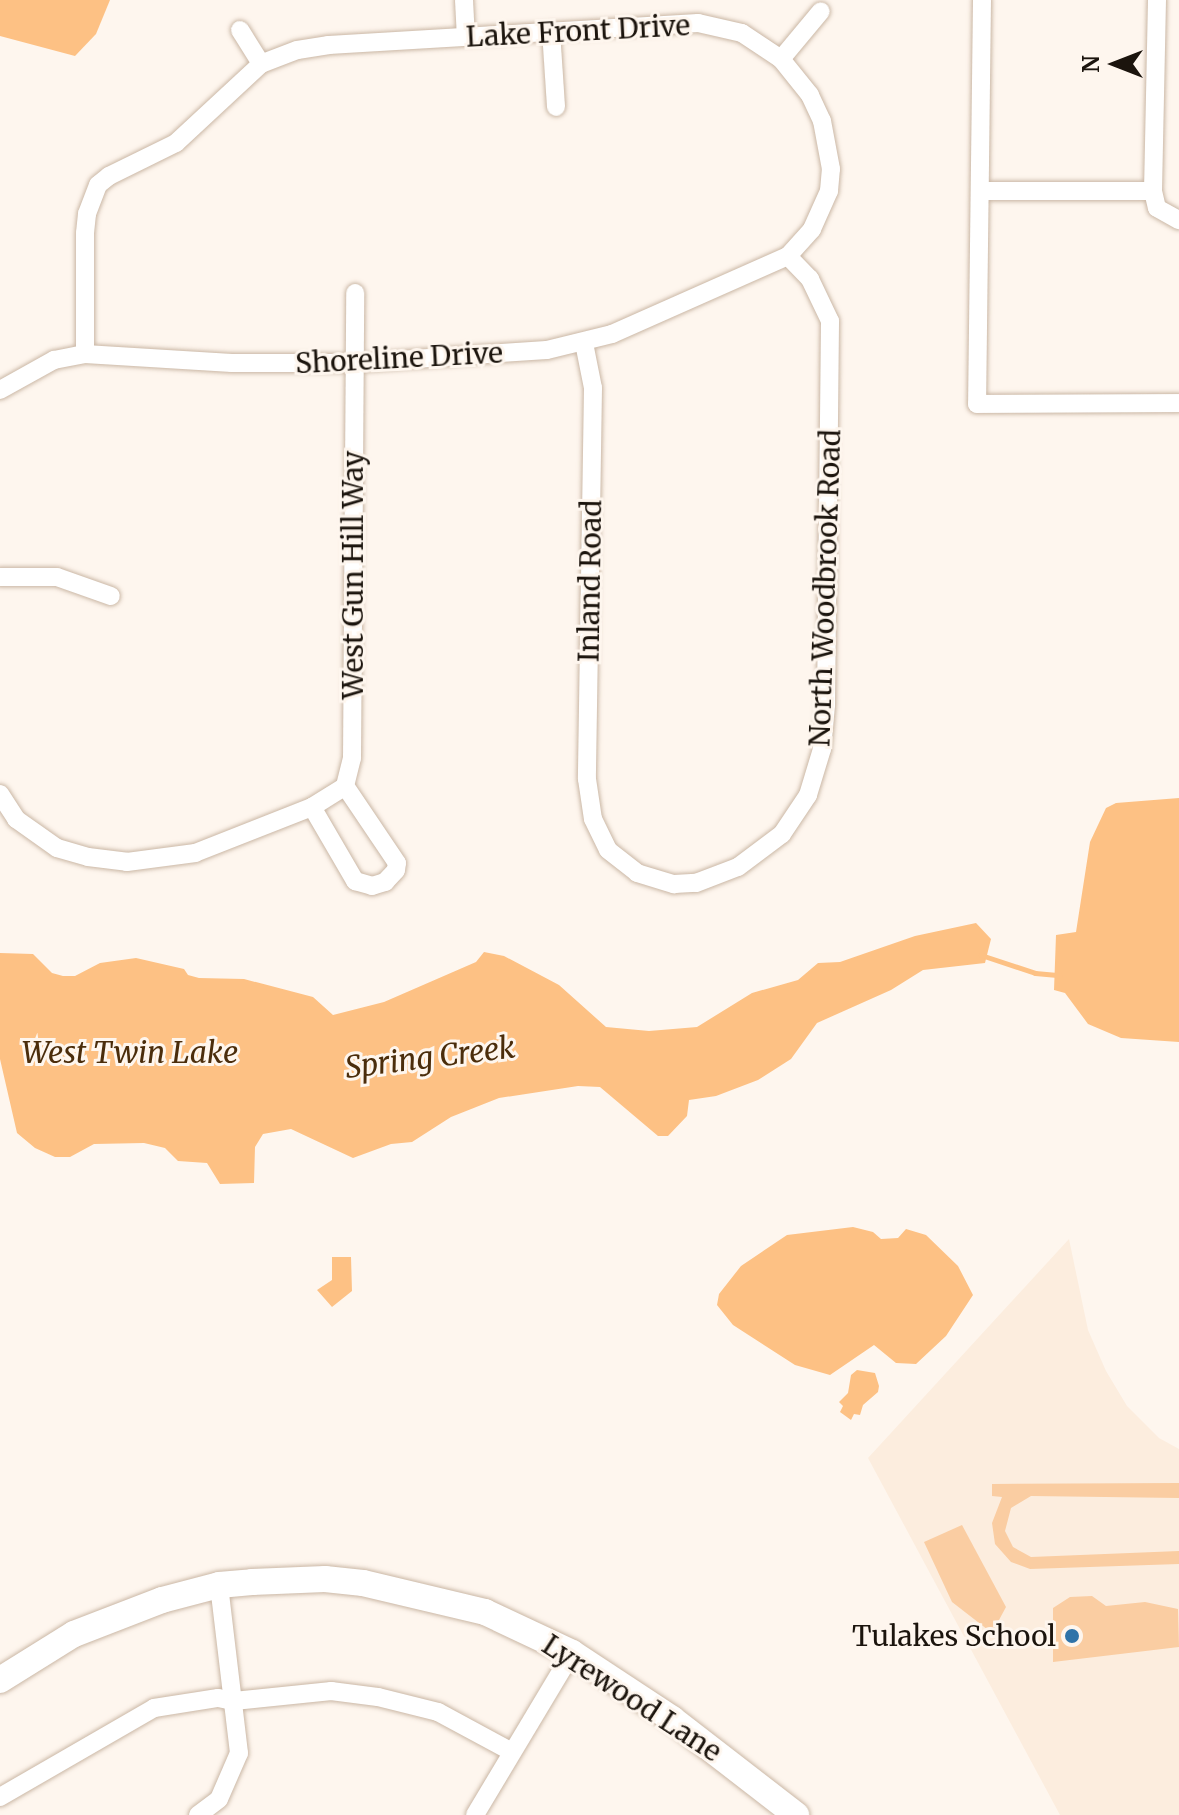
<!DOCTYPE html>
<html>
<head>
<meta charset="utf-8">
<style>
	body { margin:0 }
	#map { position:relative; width:1179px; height:1815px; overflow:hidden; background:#fef6ee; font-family:Merriweather,serif }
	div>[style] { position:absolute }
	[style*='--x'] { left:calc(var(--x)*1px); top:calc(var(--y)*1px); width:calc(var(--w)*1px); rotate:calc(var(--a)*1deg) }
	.built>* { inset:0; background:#fcedde }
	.green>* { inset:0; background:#facda2 }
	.water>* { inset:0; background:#fdc184 }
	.stream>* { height:5px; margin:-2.5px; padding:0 2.5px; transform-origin:2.5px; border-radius:2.5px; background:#fdc184 }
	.roads { filter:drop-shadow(0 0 2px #cab7a5) drop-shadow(0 0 2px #cab7a5) }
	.street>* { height:18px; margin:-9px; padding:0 9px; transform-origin:9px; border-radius:9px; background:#fff }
	.secondary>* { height:26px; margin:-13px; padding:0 13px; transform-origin:13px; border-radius:13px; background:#fff }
	.dots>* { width:22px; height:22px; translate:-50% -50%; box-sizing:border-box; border:4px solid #fef6ee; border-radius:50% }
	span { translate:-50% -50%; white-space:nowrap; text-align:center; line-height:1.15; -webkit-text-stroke:6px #fef6ee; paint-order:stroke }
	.street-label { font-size:28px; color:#1b140d }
	.poi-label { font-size:28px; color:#1b140d }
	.right { translate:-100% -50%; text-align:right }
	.water-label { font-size:30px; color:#4b2d0b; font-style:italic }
	.north { position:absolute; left:1075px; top:24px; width:80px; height:80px; -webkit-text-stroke:6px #fef6ee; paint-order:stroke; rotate:270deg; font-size:22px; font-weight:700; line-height:32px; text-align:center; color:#1b140d }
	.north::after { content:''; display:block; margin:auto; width:28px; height:36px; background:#1b140d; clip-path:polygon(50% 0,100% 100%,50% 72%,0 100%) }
</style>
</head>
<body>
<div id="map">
	<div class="built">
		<div style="clip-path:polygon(1069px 1239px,1088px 1330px,1106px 1371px,1127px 1406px,1159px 1438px,1179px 1449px,1179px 1815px,1060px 1815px,868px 1458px)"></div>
	</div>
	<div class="green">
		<div style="clip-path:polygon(1179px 1483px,1179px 1498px,1031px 1496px,1011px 1508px,1005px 1531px,1013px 1547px,1031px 1557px,1179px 1551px,1179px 1564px,1030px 1569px,1011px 1562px,995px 1544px,992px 1523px,1002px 1497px,992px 1496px,992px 1484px)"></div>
		<div style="clip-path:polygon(962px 1525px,1006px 1607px,992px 1633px,952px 1602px,924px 1542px)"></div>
		<div style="clip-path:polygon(1092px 1596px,1106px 1606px,1145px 1602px,1178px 1609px,1179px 1647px,1053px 1662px,1053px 1608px,1070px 1597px)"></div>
	</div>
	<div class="water">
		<div style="clip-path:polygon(0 0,110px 0,96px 34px,75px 56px,0 36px)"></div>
		<div style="clip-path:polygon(1179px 798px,1179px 1042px,1121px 1038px,1088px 1024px,1065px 993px,1054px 990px,1056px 935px,1076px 932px,1090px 842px,1106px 808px,1116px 803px)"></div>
		<div style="clip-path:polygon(976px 923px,991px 939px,985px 963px,923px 970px,891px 990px,817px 1023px,791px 1059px,758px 1080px,716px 1096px,689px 1100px,687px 1116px,668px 1136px,658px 1136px,600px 1087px,578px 1086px,499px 1098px,451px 1117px,412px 1142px,391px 1144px,353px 1158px,291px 1129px,263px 1134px,255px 1147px,254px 1183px,220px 1184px,207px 1163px,178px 1161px,165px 1148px,144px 1143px,94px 1144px,70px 1157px,55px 1157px,35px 1148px,17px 1133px,0 1059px,0 953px,33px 954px,52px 973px,63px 976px,75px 976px,100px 963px,136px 958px,184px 969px,188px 975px,199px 978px,244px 979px,313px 997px,333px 1015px,384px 1002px,476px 962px,484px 952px,504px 956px,559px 985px,606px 1027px,649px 1031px,697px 1027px,752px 993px,798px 980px,818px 963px,840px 962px,915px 936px)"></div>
		<div style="clip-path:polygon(853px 1227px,873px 1232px,881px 1239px,898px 1238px,906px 1229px,926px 1235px,958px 1266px,973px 1295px,946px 1336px,916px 1364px,896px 1363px,874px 1345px,830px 1375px,795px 1365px,733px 1325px,717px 1305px,719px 1294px,741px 1266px,787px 1235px)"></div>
		<div style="clip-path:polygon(332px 1257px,351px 1257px,352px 1291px,332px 1307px,317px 1290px,332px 1280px)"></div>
		<div style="clip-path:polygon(857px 1370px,875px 1373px,879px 1386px,878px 1392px,863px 1405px,860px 1415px,854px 1414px,851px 1420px,840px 1412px,843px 1406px,839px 1402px,848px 1393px,851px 1375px)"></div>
	</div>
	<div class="stream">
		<div style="--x:981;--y:955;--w:57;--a:18.4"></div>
		<div style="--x:1035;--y:973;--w:25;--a:5"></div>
	</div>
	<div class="roads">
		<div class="street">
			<div style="--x:464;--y:0;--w:36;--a:87"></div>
			<div style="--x:982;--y:0;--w:404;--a:90.7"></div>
			<div style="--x:977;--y:404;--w:202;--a:-0.3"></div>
			<div style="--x:1157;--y:0;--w:191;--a:91.2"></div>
			<div style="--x:1153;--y:191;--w:17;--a:77"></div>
			<div style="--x:1157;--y:208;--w:25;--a:29"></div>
			<div style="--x:240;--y:30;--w:40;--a:58"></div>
			<div style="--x:551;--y:31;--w:76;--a:86.2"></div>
			<div style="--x:781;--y:59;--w:62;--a:-50.2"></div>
			<div style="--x:980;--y:191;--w:173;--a:0"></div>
			<div style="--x:584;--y:343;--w:46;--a:78.7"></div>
			<div style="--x:593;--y:388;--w:391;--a:90.9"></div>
			<div style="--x:587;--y:779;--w:40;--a:81.5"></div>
			<div style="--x:593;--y:819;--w:34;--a:64"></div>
			<div style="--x:608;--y:850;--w:37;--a:38"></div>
			<div style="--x:637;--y:873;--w:39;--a:17"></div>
			<div style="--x:674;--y:884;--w:22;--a:-3"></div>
			<div style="--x:696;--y:883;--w:45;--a:-20.9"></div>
			<div style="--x:738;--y:867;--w:55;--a:-36.9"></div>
			<div style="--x:782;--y:834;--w:47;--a:-56.3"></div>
			<div style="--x:808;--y:795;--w:48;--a:-73.1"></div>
			<div style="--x:822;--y:749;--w:44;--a:-84.8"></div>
			<div style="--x:826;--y:705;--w:384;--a:-89.4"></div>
			<div style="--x:830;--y:321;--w:47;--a:-115.5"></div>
			<div style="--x:810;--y:279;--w:32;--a:-134"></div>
			<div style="--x:0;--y:390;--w:62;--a:-29.1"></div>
			<div style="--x:54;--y:360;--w:32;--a:-11"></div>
			<div style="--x:85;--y:354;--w:147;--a:3.5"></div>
			<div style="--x:232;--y:363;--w:123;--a:0"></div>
			<div style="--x:355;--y:363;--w:192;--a:-3.9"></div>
			<div style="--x:547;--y:350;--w:67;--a:-13.8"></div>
			<div style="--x:612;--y:334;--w:193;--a:-23.9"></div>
			<div style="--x:788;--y:256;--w:36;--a:-48"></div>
			<div style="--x:812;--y:229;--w:42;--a:-65.9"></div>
			<div style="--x:829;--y:191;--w:22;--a:-85"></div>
			<div style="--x:831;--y:169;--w:49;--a:-100.6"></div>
			<div style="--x:822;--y:121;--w:29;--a:-115"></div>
			<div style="--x:810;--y:95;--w:46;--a:-128.9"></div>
			<div style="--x:781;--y:59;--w:47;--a:-146.3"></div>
			<div style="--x:742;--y:33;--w:45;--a:-167.2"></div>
			<div style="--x:698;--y:23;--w:370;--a:176.6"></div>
			<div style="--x:329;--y:45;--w:32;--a:171"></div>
			<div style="--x:297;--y:50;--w:39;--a:159"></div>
			<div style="--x:261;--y:64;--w:116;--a:137.1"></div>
			<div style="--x:176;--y:143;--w:75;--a:153.8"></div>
			<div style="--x:109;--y:176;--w:14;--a:141"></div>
			<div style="--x:98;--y:185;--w:31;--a:111"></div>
			<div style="--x:87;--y:214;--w:19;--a:96"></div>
			<div style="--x:85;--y:233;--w:121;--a:90"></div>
			<div style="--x:0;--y:577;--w:57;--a:0"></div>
			<div style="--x:57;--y:577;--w:57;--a:19.4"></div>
			<div style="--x:0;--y:794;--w:30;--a:57"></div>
			<div style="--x:16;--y:819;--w:50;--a:35.3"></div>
			<div style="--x:57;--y:848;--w:32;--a:16"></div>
			<div style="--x:88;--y:857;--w:39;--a:7"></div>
			<div style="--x:127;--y:862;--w:69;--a:-7.5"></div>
			<div style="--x:195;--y:853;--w:126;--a:-21.5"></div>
			<div style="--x:312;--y:807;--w:39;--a:-32"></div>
			<div style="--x:345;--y:786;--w:29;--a:-76"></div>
			<div style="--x:352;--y:758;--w:465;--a:-89.6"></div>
			<div style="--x:312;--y:807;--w:86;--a:59.8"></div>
			<div style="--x:355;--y:881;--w:18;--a:16"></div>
			<div style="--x:372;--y:886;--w:14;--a:-17"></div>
			<div style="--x:385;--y:882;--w:16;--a:-47"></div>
			<div style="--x:396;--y:870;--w:7;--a:-82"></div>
			<div style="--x:397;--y:863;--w:93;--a:-124"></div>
			<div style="--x:0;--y:1797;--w:178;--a:-30"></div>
			<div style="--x:154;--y:1708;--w:65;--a:-8.9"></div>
			<div style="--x:218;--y:1698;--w:16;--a:11"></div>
			<div style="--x:234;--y:1701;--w:98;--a:-5.9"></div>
			<div style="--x:331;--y:1691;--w:47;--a:7.3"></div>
			<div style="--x:378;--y:1697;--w:62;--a:14"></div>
			<div style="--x:438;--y:1712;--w:84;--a:28.4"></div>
			<div style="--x:198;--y:1815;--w:26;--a:-37"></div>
			<div style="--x:219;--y:1799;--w:50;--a:-66.5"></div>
			<div style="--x:239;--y:1753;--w:169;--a:-96.8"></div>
			<div style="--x:475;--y:1815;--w:189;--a:-59.1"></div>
		</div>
		<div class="secondary">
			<div style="--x:0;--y:1680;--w:87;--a:-31.9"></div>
			<div style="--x:74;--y:1634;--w:94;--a:-21.1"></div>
			<div style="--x:162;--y:1600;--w:59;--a:-14.7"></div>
			<div style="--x:219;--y:1585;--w:33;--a:-5"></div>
			<div style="--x:252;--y:1582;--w:73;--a:-2.4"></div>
			<div style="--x:325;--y:1579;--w:38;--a:6"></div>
			<div style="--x:363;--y:1583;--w:125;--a:13.4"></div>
			<div style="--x:485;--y:1612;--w:96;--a:25.2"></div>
			<div style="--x:572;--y:1653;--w:120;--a:33.4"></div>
			<div style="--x:672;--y:1719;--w:157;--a:37.7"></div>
		</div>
	</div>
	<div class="dots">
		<div style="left:1072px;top:1636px;background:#2f73a8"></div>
	</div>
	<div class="street-label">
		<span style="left:578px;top:31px;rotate:-3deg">Lake Front Drive</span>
		<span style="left:399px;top:358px;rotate:-3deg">Shoreline Drive</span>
		<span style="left:353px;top:575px;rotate:-90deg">West Gun Hill Way</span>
		<span style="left:590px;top:581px;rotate:-89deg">Inland Road</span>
		<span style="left:825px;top:588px;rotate:-88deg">North Woodbrook Road</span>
		<span style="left:632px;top:1698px;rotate:33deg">Lyrewood Lane</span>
	</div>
	<div class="poi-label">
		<span class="right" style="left:1056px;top:1636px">Tulakes School</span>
	</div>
	<div class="water-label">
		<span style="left:130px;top:1052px">West Twin Lake</span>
		<span style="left:430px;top:1057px;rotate:-7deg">Spring Creek</span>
	</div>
	<div class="north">N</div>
</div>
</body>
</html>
